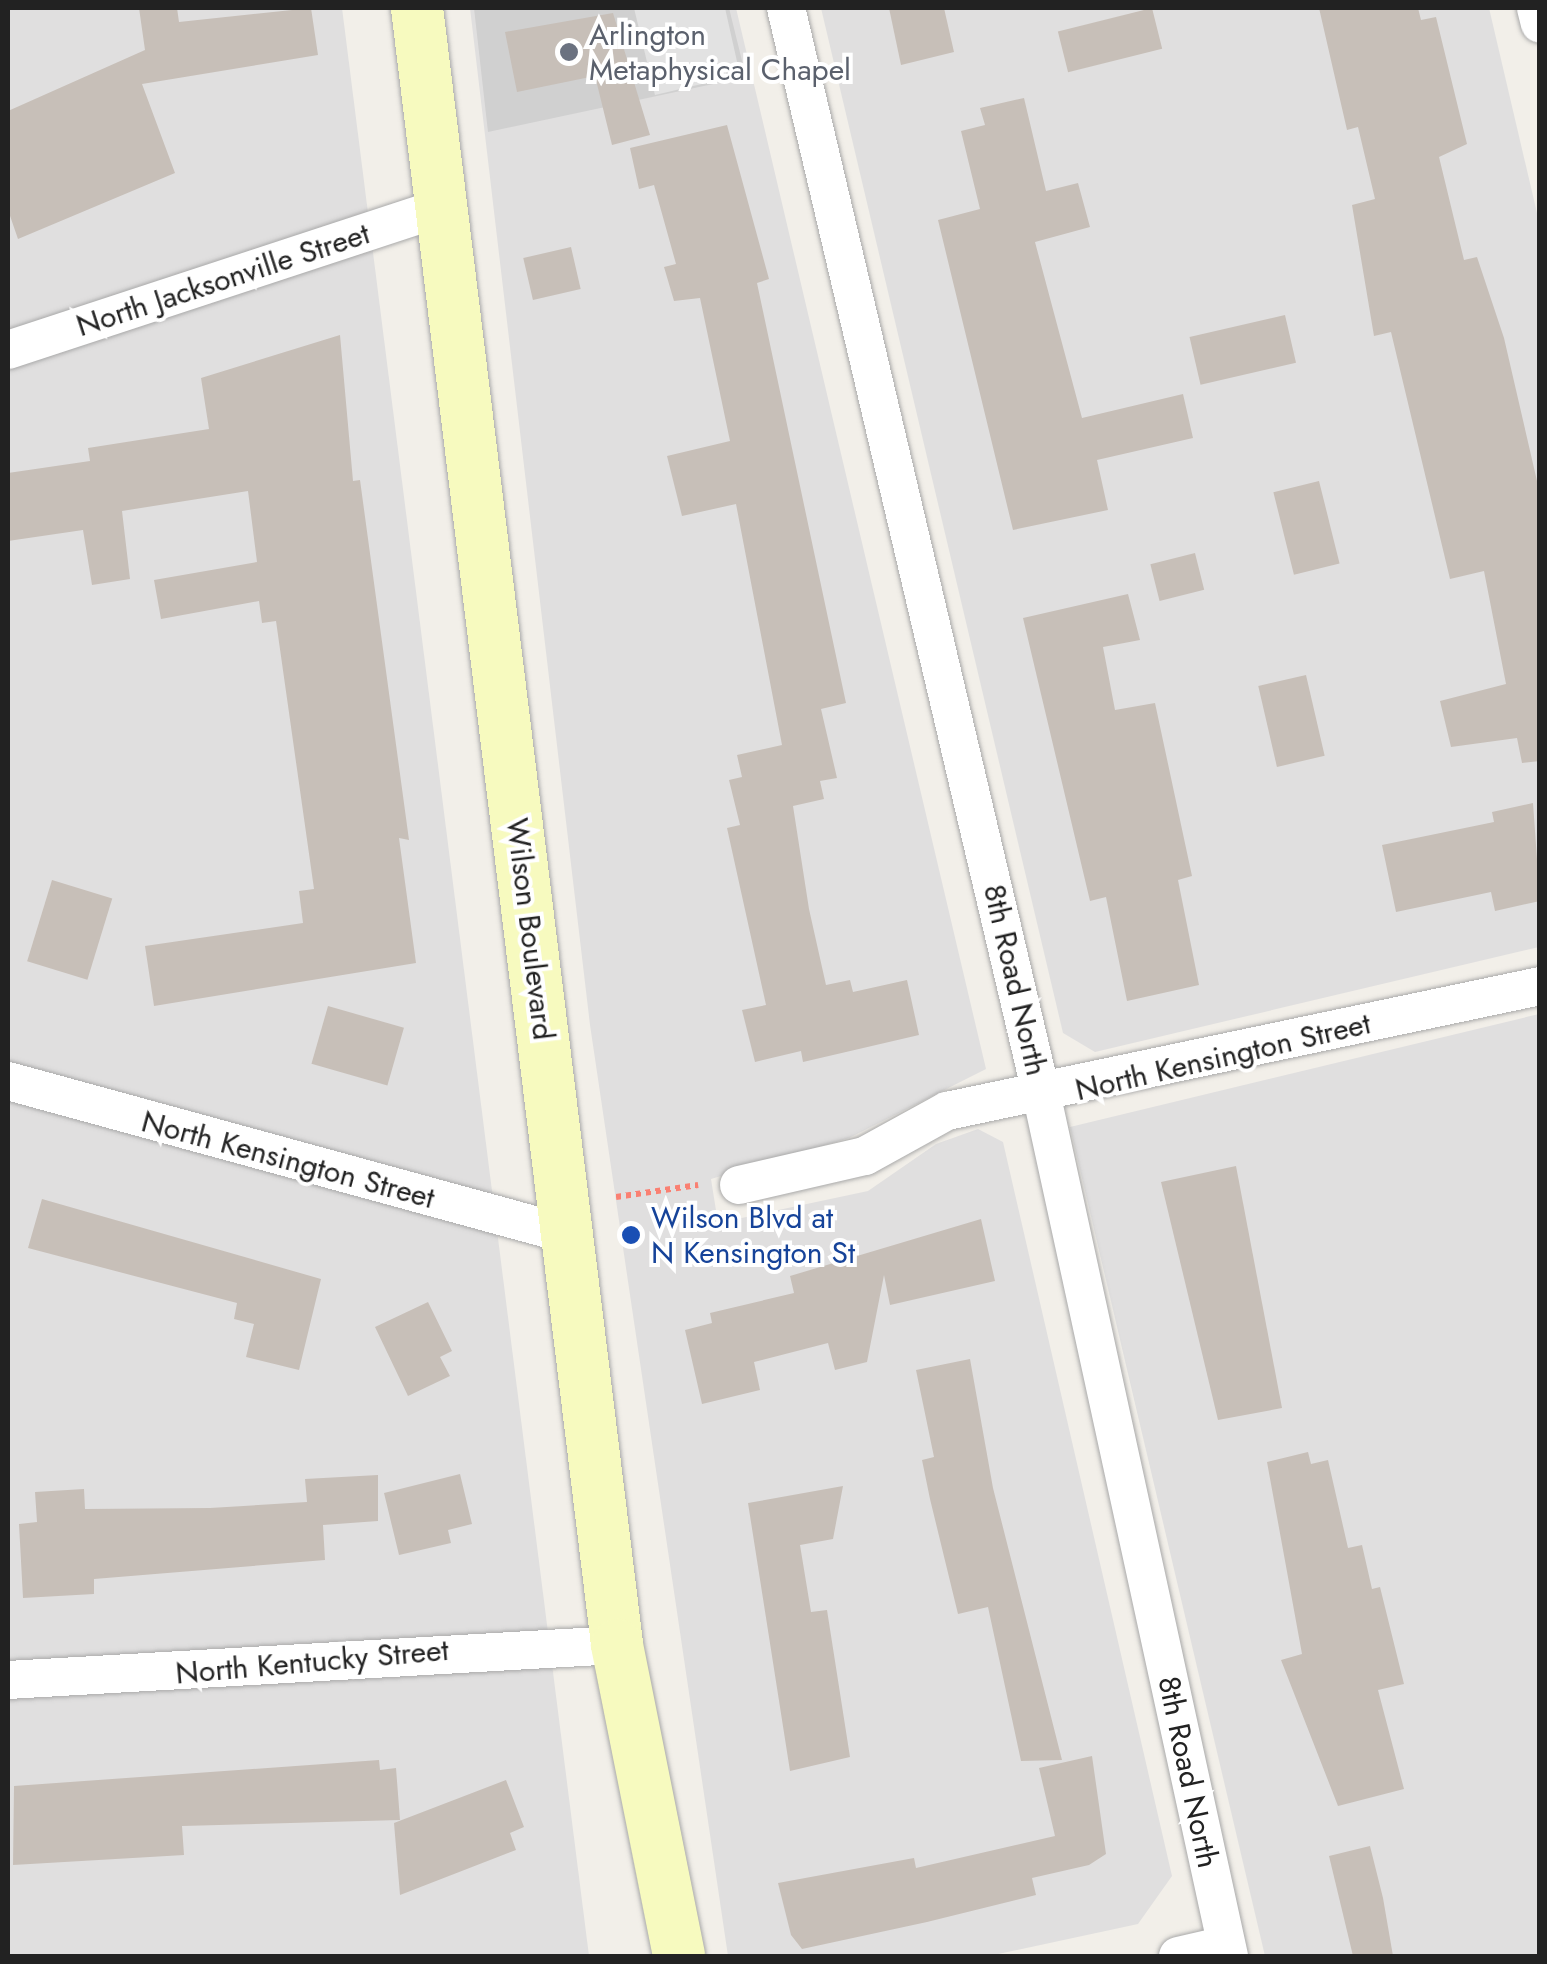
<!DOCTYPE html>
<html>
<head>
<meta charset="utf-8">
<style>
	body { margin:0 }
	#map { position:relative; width:1547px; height:1964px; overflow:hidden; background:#f2efe9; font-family:Jost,sans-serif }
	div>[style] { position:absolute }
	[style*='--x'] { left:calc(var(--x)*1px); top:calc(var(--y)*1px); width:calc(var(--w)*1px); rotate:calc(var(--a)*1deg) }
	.residential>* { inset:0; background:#e0dfdf }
	.religious>* { inset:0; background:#d0d0d0 }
	.parking>* { inset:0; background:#e2e2e2 }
	.building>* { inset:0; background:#c7bfb8; transform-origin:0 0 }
	.path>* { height:6px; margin-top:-3px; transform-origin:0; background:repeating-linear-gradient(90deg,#fa8072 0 5px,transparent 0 10px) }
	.roads { filter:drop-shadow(0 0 2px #a9a9a9) drop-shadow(0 0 2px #a9a9a9) }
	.minor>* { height:38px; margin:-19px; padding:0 19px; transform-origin:19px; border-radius:19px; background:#fff }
	.secondary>* { height:52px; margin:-26px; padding:0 26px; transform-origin:26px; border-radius:26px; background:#f7fabf }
	.dots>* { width:28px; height:28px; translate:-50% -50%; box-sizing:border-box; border:5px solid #fff; border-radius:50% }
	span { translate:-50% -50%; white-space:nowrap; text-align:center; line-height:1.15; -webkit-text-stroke:8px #fff; paint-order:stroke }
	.worship-label { font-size:30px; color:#5b616d }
	.left { translate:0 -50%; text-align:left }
	.street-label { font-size:30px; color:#222 }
	.transit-label { font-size:30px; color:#164399 }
	.frame { position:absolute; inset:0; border:10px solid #222; pointer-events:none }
</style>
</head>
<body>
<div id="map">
	<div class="residential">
		<div style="clip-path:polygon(8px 8px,342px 8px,589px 1956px,8px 1956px)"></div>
		<div style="clip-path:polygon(470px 8px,736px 8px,986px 1069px,849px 1138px,711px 1179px,718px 1223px,868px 1191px,936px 1144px,978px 1129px,1003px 1142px,1172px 1876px,1138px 1924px,989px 1956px,728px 1956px,590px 1025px)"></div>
		<div style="clip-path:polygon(821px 8px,1489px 8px,1540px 226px,1539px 947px,1095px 1052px,1063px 1033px)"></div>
		<div style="clip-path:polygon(1539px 1014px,1539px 1956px,1265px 1956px,1070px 1127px)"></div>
	</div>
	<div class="religious">
		<div style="clip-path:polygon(474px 8px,729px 8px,746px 77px,488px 132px)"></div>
	</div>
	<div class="parking">
		<div style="clip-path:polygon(634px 8px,725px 8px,740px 75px,655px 95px)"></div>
	</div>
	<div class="building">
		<div style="clip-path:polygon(139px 8px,177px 8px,179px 22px,311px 8px,318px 55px,142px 84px,175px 173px,18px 239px,8px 210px,8px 111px,145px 50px)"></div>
		<div style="clip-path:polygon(889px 8px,944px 8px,954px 52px,901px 65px)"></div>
		<div style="left:1152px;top:8px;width:42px;height:97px;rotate:76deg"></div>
		<div style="clip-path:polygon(1319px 8px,1418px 8px,1421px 20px,1436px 17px,1467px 144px,1439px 157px,1464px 260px,1477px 257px,1504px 338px,1540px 494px,1540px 761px,1522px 763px,1517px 738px,1451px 747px,1440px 701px,1506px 684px,1484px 571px,1450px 579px,1391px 332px,1374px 336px,1352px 205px,1375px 199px,1358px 127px,1347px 130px)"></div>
		<div style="clip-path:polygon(613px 13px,650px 135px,612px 145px,595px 76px,517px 92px,505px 32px)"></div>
		<div style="clip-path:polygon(1024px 98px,1046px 191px,1078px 183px,1090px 227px,1035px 242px,1082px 418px,1183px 394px,1193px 438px,1097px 460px,1108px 510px,1013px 530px,938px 220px,980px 209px,961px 131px,985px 125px,980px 108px)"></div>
		<div style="clip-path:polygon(727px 125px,769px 279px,757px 283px,846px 703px,821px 709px,837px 778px,820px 781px,824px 799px,793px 806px,809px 909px,826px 985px,850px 980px,853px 992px,907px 980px,919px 1035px,803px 1062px,801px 1051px,755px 1062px,742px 1010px,766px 1005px,727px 828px,740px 825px,729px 780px,742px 777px,737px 755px,782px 745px,736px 504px,682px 516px,667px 456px,730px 441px,700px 298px,674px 301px,664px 267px,676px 264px,654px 185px,639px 189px,630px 148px)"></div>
		<div style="left:571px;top:247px;width:43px;height:49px;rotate:77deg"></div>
		<div style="left:1285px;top:315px;width:49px;height:98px;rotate:77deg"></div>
		<div style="clip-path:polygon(340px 335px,353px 481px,360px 480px,409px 840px,399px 838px,416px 963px,154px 1006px,145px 946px,303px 923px,299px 891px,314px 889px,276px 621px,262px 623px,259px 601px,161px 619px,154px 580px,257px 562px,248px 491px,122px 511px,130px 579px,92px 585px,83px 530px,8px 541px,8px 473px,90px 461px,88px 448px,209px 429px,201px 378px)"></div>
		<div style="left:1319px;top:481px;width:85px;height:47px;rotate:76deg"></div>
		<div style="left:1195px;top:553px;width:38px;height:46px;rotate:76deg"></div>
		<div style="clip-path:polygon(1128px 594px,1140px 640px,1103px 647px,1115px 710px,1155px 703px,1192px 876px,1178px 880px,1199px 985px,1127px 1001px,1106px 897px,1090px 901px,1023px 618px)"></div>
		<div style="left:1306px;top:675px;width:83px;height:49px;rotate:77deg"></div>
		<div style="clip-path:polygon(1533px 803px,1540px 901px,1495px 911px,1491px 892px,1396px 912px,1382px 845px,1494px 822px,1492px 812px)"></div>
		<div style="left:52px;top:880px;width:63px;height:85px;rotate:17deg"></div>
		<div style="left:328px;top:1006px;width:79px;height:60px;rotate:16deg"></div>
		<div style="clip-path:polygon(1236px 1166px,1282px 1408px,1218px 1420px,1161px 1182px)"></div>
		<div style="clip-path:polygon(42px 1199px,321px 1279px,299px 1370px,246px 1357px,254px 1324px,234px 1319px,237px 1303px,28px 1248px)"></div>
		<div style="clip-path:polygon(981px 1219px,995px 1281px,890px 1305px,884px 1275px,867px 1362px,835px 1370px,828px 1343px,754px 1362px,760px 1390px,702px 1404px,685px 1330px,712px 1323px,710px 1313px,794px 1293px,790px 1276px)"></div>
		<div style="clip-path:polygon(428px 1302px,452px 1351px,440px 1357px,450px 1376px,408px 1396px,375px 1327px)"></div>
		<div style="clip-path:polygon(970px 1359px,993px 1488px,1062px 1760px,1021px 1761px,988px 1607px,958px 1614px,930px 1499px,922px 1460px,934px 1457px,916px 1370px)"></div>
		<div style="clip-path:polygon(1308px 1452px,1311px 1464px,1328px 1460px,1348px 1548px,1362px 1545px,1372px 1589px,1380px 1587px,1404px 1684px,1378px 1690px,1404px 1789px,1338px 1806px,1281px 1660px,1302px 1654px,1267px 1462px)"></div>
		<div style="clip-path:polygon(460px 1474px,472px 1524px,448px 1530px,451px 1543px,399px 1555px,384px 1493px)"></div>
		<div style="clip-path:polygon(378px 1475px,378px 1521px,323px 1525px,325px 1560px,94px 1579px,94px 1594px,23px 1598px,19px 1524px,37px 1522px,35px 1492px,84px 1489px,85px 1509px,210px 1508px,307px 1502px,305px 1479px)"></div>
		<div style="clip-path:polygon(843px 1486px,833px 1539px,800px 1545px,811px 1612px,827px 1610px,850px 1757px,790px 1771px,748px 1503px)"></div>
		<div style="clip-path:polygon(1092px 1756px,1106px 1854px,1089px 1865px,1032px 1878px,1036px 1895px,927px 1922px,802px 1949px,791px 1935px,778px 1883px,914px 1858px,916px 1868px,1055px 1836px,1039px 1768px)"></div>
		<div style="clip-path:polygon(379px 1760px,380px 1770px,396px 1768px,400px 1820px,182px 1826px,184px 1855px,13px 1865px,14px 1786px)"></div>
		<div style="clip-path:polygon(506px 1780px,524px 1827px,510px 1833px,516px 1850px,400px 1895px,394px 1823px)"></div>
		<div style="clip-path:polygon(1370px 1846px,1383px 1898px,1393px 1956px,1353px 1956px,1329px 1856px)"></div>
	</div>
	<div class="path">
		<div style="--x:616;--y:1197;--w:83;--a:-8.3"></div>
	</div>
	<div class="roads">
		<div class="minor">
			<div style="--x:786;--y:8;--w:1119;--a:76.77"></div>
			<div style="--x:1042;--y:1097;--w:879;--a:77.72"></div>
			<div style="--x:1536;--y:8;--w:16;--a:76"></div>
			<div style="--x:8;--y:350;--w:454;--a:-18.2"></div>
			<div style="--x:8;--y:1081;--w:583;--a:15.32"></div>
			<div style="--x:739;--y:1185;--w:129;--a:-13"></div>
			<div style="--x:865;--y:1156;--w:94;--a:-28.8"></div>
			<div style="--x:947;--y:1111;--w:606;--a:-11.9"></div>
			<div style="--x:8;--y:1680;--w:610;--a:-3.29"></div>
			<div style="--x:1178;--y:1956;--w:49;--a:-12.9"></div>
		</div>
		<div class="secondary">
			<div style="--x:417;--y:8;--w:1649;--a:83.03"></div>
			<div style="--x:617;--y:1645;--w:317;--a:78.7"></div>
		</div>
	</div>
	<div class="dots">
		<div style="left:569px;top:52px;background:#6b7280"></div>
		<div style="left:631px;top:1235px;background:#1a4fb4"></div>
	</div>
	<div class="worship-label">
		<span class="left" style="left:589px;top:52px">Arlington<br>Metaphysical Chapel</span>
	</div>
	<div class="street-label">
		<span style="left:223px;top:280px;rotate:-18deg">North Jacksonville Street</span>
		<span style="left:530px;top:929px;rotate:83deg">Wilson Boulevard</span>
		<span style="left:1015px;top:980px;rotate:77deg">8th Road North</span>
		<span style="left:1223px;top:1057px;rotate:-13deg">North Kensington Street</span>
		<span style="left:288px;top:1160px;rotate:15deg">North Kensington Street</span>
		<span style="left:312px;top:1662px;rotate:-5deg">North Kentucky Street</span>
		<span style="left:1188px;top:1772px;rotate:78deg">8th Road North</span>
	</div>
	<div class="transit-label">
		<span class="left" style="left:651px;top:1235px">Wilson Blvd at<br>N Kensington St</span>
	</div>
	<div class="frame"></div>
</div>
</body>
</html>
